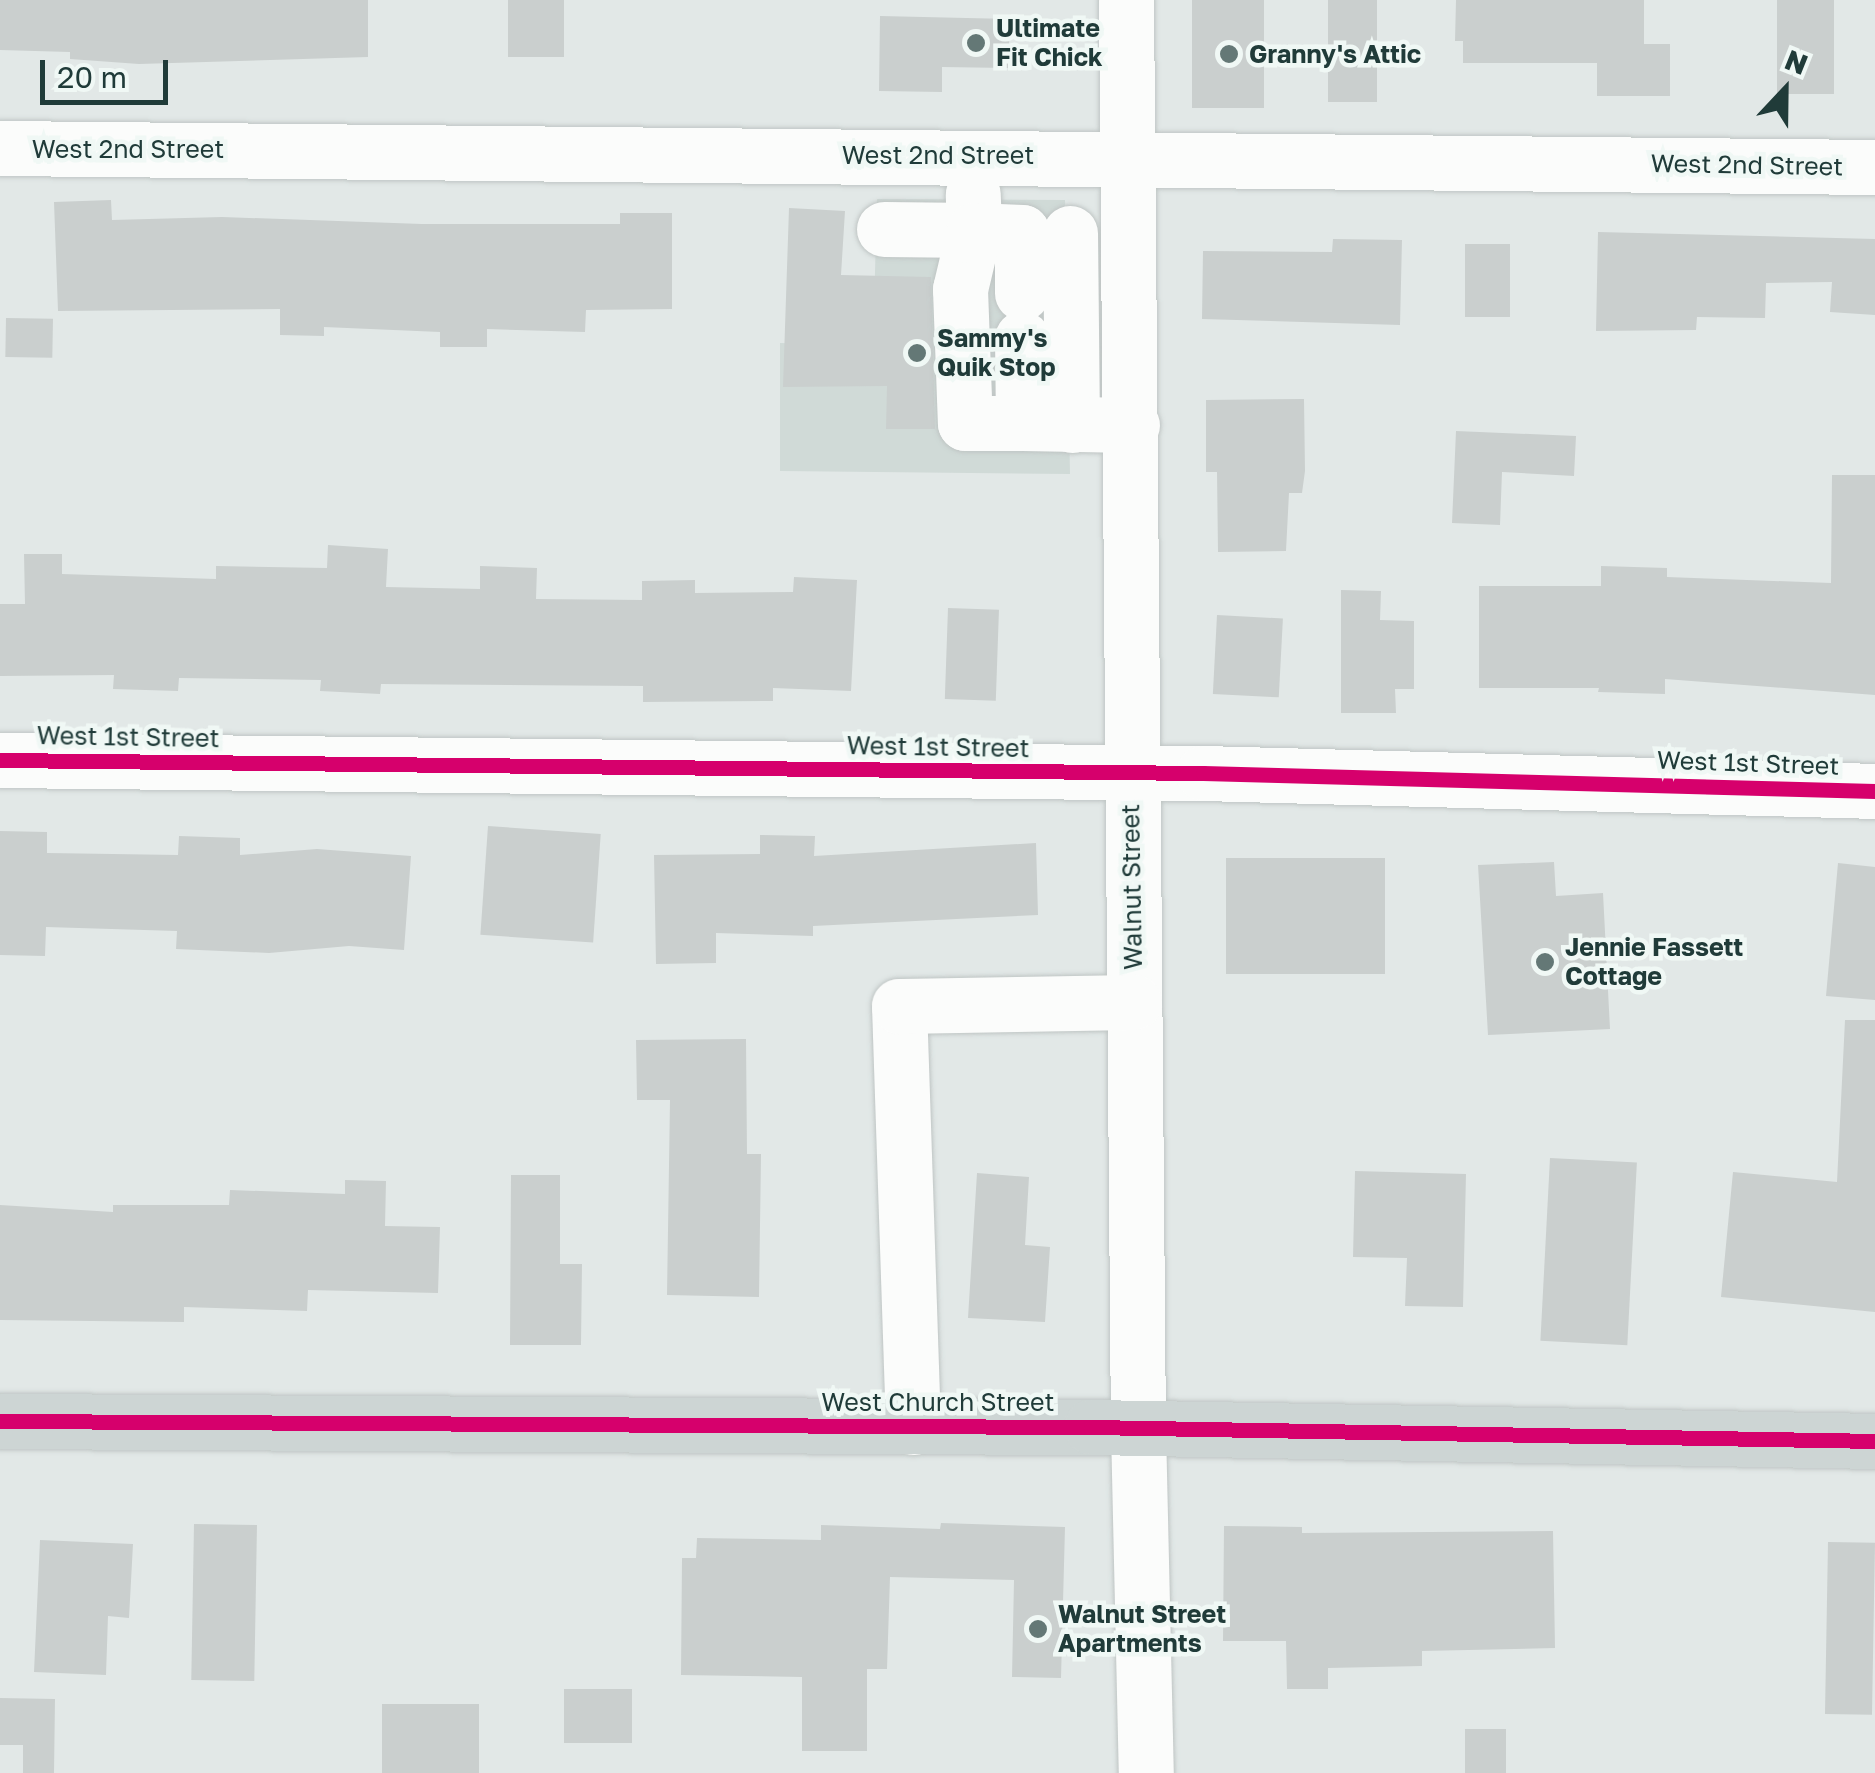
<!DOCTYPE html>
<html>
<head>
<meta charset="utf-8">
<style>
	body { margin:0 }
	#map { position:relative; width:1875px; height:1773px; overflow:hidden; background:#e2e8e7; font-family:"Golos Text",sans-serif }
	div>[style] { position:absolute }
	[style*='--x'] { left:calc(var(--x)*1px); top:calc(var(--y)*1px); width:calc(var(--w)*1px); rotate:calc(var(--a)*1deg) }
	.built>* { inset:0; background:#d0dad7 }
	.building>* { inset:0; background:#cacfce; transform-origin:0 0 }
	.roads { filter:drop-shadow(0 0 2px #bfc5c4) drop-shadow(0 0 2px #bfc5c4) }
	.minor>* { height:55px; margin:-27.5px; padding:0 27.5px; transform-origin:27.5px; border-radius:27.5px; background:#fbfcfb }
	.major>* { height:55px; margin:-27.5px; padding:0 27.5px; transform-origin:27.5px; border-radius:27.5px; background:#cdd5d4 }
	.cycleway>* { height:15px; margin:-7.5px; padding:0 7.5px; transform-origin:7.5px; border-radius:7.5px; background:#d6006c }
	.dots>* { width:28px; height:28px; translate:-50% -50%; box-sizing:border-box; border:5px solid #f0f8f5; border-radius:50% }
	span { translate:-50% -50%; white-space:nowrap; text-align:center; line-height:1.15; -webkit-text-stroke:9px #f0f8f5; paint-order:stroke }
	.poi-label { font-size:25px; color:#203b39; font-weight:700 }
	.left { translate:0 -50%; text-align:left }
	.street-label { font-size:25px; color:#203b39 }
	.north { position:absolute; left:1735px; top:40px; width:100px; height:100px; -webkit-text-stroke:8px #f0f8f5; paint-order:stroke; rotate:22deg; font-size:28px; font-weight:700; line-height:40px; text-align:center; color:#203b39 }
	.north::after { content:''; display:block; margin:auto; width:35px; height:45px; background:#203b39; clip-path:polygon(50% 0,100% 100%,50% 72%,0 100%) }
	.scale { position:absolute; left:40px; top:60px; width:128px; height:45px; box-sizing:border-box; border:5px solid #203b39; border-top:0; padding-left:12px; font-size:30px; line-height:35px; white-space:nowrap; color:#203b39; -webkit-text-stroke:8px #f0f8f5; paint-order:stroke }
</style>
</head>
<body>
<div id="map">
	<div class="built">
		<div style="clip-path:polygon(877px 199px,1065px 200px,1070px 474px,780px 471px,780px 343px,873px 345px)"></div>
	</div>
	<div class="building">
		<div style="clip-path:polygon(0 0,368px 0,368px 57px,139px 64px,70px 59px,70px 52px,0 50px)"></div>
		<div style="left:508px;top:0;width:56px;height:57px"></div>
		<div style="left:1192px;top:0;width:72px;height:108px"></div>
		<div style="left:1328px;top:0;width:49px;height:102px"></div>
		<div style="clip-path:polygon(1456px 0,1644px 0,1644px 44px,1670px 44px,1670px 96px,1597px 96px,1597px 63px,1463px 63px,1463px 41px,1455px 41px)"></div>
		<div style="left:1777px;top:0;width:57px;height:94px"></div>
		<div style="clip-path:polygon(880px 16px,1010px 19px,1008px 68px,942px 67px,942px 92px,879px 91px)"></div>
		<div style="clip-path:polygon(111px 200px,112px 220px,222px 217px,422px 224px,620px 224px,620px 213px,672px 213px,672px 309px,586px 310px,585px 332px,487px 329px,487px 347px,440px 347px,440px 332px,324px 327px,324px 336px,280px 335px,280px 309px,58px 311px,54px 202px)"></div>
		<div style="clip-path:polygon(789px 208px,845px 211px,841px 275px,931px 277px,935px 429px,886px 429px,887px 386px,783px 387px)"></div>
		<div style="clip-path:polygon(1598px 232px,1875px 239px,1875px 315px,1830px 312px,1832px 282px,1766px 283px,1765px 318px,1697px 317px,1696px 330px,1596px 331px)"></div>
		<div style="clip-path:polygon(1333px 239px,1402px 240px,1400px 325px,1202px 319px,1203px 251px,1332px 252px)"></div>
		<div style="left:1465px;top:244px;width:45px;height:73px"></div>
		<div style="left:6px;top:318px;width:47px;height:39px;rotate:1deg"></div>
		<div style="clip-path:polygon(1304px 399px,1305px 471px,1302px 493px,1289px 493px,1286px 551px,1218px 552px,1217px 472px,1206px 472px,1206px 400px)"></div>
		<div style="clip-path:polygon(1456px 431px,1576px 436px,1574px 476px,1502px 472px,1500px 525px,1452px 523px)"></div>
		<div style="clip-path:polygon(1832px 475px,1875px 475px,1875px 695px,1665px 679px,1665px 694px,1598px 692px,1599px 688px,1479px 688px,1479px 586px,1601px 586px,1601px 566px,1667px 568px,1667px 577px,1831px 583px)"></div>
		<div style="clip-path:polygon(328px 545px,388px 549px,386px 587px,480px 589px,480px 566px,537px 568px,536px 599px,642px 600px,642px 581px,695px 580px,695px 593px,793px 592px,794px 577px,857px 580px,851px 691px,773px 688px,773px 701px,643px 702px,643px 686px,381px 684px,380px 694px,320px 691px,321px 680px,179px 678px,178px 691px,113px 689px,114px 675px,0 676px,0 604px,25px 604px,24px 554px,62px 554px,62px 574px,216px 579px,216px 566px,327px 568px)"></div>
		<div style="clip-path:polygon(1341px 590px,1381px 591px,1380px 620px,1414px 621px,1414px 689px,1395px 689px,1396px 713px,1341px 713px)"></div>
		<div style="left:948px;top:608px;width:51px;height:91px;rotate:2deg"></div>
		<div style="left:1217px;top:615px;width:66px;height:79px;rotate:3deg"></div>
		<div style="left:488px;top:826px;width:113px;height:109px;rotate:4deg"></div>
		<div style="clip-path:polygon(0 831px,47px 832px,47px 853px,178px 855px,179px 836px,240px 838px,240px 855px,317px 849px,411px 856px,404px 950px,349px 946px,269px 953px,176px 949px,177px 931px,46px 927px,45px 956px,0 955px)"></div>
		<div style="clip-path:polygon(760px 835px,815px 836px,814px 856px,1036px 843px,1038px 915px,813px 926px,813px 936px,716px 933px,716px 963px,656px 964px,654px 855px,760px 854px)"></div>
		<div style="left:1226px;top:858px;width:159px;height:116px"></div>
		<div style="clip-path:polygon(1554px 862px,1556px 896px,1603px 893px,1610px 1029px,1488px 1035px,1478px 865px)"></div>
		<div style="clip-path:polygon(1838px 863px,1875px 867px,1875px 1000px,1826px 996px)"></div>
		<div style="clip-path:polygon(1845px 1020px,1875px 1020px,1875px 1312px,1721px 1297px,1733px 1172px,1837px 1182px)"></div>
		<div style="clip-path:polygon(746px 1039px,747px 1154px,761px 1154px,759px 1297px,667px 1295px,670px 1100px,637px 1100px,636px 1040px)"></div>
		<div style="left:1550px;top:1158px;width:87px;height:183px;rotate:3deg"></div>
		<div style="clip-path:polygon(1355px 1171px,1466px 1174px,1463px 1307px,1405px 1306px,1407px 1258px,1353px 1257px)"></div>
		<div style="clip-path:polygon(977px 1173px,1029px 1177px,1025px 1245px,1050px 1247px,1045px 1322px,968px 1318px)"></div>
		<div style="clip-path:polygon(511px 1175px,560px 1175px,560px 1264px,582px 1264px,581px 1345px,510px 1345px)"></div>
		<div style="clip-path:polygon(345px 1180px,386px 1181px,385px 1226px,440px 1227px,438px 1293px,308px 1290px,307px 1311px,184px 1307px,184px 1322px,0 1320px,0 1205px,113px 1212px,113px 1205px,229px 1205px,230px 1190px,345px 1194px)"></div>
		<div style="clip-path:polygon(941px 1523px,1065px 1527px,1061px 1678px,1012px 1677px,1014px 1580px,890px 1577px,887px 1669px,867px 1669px,867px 1751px,802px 1751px,802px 1677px,681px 1675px,682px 1558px,696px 1558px,697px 1538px,821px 1540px,821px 1525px,940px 1529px)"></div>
		<div style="left:194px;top:1524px;width:63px;height:156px;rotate:1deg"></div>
		<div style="clip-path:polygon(1224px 1526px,1302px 1527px,1302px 1533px,1553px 1531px,1555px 1648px,1422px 1651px,1422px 1666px,1328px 1668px,1328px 1689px,1287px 1689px,1286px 1641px,1223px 1641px)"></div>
		<div style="clip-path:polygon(40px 1540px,133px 1544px,129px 1618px,108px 1616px,106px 1675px,34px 1672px)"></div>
		<div style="left:1828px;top:1542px;width:47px;height:172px;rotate:1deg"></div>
		<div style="left:564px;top:1689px;width:68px;height:54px"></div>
		<div style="clip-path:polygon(0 1698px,55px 1699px,54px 1773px,23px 1773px,23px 1745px,0 1745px)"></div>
		<div style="left:382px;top:1704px;width:97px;height:69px"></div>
		<div style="left:1465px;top:1729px;width:41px;height:44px"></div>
	</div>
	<div class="roads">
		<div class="minor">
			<div style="--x:1126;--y:0;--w:1429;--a:89.52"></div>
			<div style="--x:1138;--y:1429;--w:344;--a:88.7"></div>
			<div style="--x:0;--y:148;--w:1875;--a:0.58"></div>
			<div style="--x:884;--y:229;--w:90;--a:0.6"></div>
			<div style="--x:974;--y:230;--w:36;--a:-92"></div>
			<div style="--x:1070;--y:233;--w:192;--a:89.4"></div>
			<div style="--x:1022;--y:293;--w:61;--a:-90"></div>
			<div style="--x:1022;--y:232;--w:48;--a:-177.6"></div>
			<div style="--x:974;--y:230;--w:61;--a:103.3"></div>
			<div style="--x:960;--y:289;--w:134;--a:87.9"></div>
			<div style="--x:965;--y:423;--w:58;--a:0"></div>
			<div style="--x:1022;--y:338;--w:85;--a:89.3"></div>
			<div style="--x:1023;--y:423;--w:109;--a:1.1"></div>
			<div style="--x:0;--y:760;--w:1203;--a:0.62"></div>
			<div style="--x:1203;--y:773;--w:672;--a:1.53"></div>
			<div style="--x:913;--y:1427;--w:421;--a:-91.9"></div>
			<div style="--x:899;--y:1006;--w:235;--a:-1"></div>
		</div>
		<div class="major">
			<div style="--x:0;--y:1421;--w:1091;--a:0.32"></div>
			<div style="--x:1091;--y:1427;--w:784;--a:1.02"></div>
		</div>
	</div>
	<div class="cycleway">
		<div style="--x:0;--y:760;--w:1203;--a:0.62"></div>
		<div style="--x:1203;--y:773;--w:672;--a:1.53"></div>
		<div style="--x:0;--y:1421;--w:1091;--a:0.32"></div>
		<div style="--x:1091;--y:1427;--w:784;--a:1.02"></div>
	</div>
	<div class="dots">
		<div style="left:976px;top:43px;background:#647876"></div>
		<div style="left:1229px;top:54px;background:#647876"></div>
		<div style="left:917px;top:353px;background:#647876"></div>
		<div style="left:1545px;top:962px;background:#647876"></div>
		<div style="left:1038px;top:1629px;background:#647876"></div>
	</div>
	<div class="poi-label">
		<span class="left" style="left:996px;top:43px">Ultimate<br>Fit Chick</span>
		<span class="left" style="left:1249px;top:54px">Granny's Attic</span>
		<span class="left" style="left:937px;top:353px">Sammy's<br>Quik Stop</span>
		<span class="left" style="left:1565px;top:962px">Jennie Fassett<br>Cottage</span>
		<span class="left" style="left:1058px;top:1629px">Walnut Street<br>Apartments</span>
	</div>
	<div class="street-label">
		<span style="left:128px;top:149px">West 2nd Street</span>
		<span style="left:938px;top:155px">West 2nd Street</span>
		<span style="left:1747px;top:165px;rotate:1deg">West 2nd Street</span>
		<span style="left:128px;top:737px;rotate:1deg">West 1st Street</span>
		<span style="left:938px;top:747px;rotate:1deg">West 1st Street</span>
		<span style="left:1748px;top:763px;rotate:2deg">West 1st Street</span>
		<span style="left:1132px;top:887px;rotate:-91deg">Walnut Street</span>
		<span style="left:938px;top:1402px">West Church Street</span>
	</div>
	<div class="north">N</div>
	<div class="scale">20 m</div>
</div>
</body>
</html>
